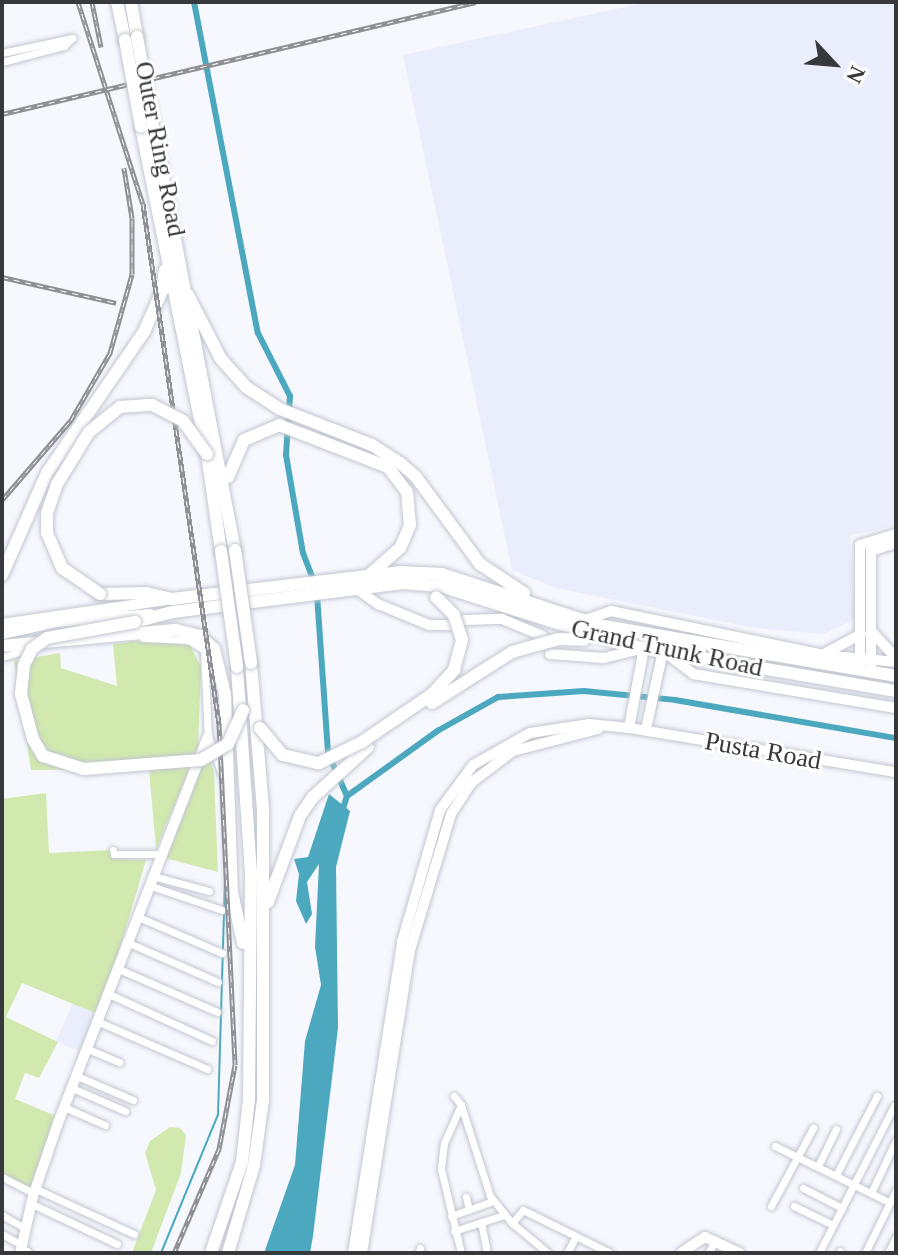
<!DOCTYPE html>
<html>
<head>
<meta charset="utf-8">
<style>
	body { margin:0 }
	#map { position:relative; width:898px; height:1255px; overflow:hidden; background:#f6f8fe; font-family:Georgia,serif }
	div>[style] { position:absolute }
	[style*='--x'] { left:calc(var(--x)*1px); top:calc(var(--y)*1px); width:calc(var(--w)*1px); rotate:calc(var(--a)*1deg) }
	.built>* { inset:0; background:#eaeefc; transform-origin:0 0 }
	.green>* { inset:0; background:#d1e9af }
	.water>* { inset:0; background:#4ca8be }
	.stream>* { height:2px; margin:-1px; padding:0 1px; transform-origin:1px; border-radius:1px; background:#4ca8be }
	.canal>* { height:6px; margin:-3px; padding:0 3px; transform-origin:3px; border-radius:3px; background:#4ca8be }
	.roads { filter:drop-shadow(0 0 2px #c2c6cf) drop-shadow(0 0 2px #c2c6cf) }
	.street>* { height:7px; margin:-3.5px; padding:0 3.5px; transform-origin:3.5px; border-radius:3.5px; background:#fff }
	.secondary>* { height:10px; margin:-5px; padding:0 5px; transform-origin:5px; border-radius:5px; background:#fff }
	.highway>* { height:12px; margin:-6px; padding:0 6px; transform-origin:6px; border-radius:6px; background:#fff }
	.rail>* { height:5px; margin-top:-2.5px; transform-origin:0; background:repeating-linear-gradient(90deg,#fff 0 6px,#8f9095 0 12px); box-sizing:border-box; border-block:2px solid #8f9095 }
	.bridges { filter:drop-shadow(0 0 2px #c2c6cf) drop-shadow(0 0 2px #c2c6cf) }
	.highway-bridge>* { height:12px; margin:-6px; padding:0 6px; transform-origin:6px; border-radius:6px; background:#fff }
	span { translate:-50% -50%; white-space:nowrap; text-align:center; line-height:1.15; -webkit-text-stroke:6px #fff; paint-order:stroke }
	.street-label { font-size:26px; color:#37383c }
	.frame { position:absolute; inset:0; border:4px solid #37383c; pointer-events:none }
	.north { position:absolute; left:794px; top:24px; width:80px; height:80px; -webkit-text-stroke:6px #fff; paint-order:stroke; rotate:116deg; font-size:22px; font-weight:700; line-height:32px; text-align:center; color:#37383c }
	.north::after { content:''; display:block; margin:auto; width:28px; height:36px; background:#37383c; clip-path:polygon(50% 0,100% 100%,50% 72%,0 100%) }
</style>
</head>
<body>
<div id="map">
	<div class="built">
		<div style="clip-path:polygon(648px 2px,896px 2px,896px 525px,850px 536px,855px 619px,824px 634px,754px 628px,556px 588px,512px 570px,403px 55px)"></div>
		<div style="left:73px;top:1003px;width:30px;height:42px;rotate:24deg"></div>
	</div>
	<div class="green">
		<div style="clip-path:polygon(134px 641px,190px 645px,201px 667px,198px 748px,156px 849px,149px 769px,31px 770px,14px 661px,60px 653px,61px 668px,117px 686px,113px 644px)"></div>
		<div style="clip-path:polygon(211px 763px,214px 773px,218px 872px,165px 858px,200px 766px)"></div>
		<div style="clip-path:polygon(46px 793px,49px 853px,111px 850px,114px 859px,146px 860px,100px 1015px,22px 983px,6px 1017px,58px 1042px,39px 1078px,25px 1073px,15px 1099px,56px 1116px,31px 1189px,2px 1172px,2px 799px)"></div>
		<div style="clip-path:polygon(170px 1127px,180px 1128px,186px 1135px,181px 1173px,151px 1253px,132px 1253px,156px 1190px,145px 1153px,150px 1141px)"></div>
	</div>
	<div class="water">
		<div style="clip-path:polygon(329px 794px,350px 811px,336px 867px,338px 1028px,313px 1236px,310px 1253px,264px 1253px,295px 1165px,305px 1041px,321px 985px,315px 947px,319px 864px,307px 882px,312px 914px,306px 924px,296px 901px,299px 874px,294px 859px,308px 857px)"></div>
	</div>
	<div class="stream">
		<div style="--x:161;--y:1253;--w:149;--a:-67.6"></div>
		<div style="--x:218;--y:1115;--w:234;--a:-88.3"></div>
	</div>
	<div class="canal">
		<div style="--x:194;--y:2;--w:337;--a:79.1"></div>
		<div style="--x:258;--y:333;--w:71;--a:63.1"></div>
		<div style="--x:290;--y:396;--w:59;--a:93.9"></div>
		<div style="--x:286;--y:455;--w:99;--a:80.2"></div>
		<div style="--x:303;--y:553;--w:30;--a:69"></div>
		<div style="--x:317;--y:595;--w:158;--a:86"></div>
		<div style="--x:328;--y:753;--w:47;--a:66.2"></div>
		<div style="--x:347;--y:796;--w:16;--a:108"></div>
		<div style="--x:347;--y:796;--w:113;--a:-35.7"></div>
		<div style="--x:439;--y:730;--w:68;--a:-29.2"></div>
		<div style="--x:498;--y:697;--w:86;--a:-4"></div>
		<div style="--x:584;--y:691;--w:91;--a:5.6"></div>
		<div style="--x:675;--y:700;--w:224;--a:9.8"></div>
	</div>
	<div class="roads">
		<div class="street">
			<div style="--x:2;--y:53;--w:72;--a:-12.1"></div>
			<div style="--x:2;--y:62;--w:64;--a:-14.5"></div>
			<div style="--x:64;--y:46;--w:11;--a:-45"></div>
			<div style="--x:143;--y:638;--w:45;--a:2.5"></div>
			<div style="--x:188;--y:640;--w:19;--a:32"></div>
			<div style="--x:204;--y:650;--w:87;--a:87.4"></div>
			<div style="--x:208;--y:737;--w:48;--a:69.3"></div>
			<div style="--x:2;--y:657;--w:29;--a:-16"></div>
			<div style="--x:113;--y:850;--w:4;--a:76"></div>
			<div style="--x:114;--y:854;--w:46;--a:0"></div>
			<div style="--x:153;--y:876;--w:58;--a:15"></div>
			<div style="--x:148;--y:885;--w:78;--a:18.7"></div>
			<div style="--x:136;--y:916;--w:94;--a:23.3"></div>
			<div style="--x:129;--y:943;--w:97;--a:23.7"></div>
			<div style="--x:121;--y:970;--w:105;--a:23.6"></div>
			<div style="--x:111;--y:995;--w:111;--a:24.5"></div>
			<div style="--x:99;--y:1022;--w:118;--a:23.5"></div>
			<div style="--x:88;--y:1049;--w:34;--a:23"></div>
			<div style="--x:77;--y:1076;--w:61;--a:23.2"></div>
			<div style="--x:72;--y:1088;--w:58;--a:23.5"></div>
			<div style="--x:454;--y:1096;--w:11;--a:52"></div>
			<div style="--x:461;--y:1105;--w:42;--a:114.1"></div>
			<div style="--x:444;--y:1143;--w:26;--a:97"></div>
			<div style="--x:441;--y:1169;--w:86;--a:76.6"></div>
			<div style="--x:461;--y:1105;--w:96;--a:72.3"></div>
			<div style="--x:490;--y:1196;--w:35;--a:51"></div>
			<div style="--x:512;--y:1223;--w:47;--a:39.8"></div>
			<div style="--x:64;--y:1107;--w:45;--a:23.7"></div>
			<div style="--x:775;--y:1146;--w:127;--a:26.2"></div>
			<div style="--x:818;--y:1166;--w:41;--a:-64.1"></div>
			<div style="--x:836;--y:1175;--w:89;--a:-62.6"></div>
			<div style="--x:2;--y:1177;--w:36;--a:27"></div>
			<div style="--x:803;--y:1188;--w:44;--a:27.1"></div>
			<div style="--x:36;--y:1189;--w:108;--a:24.7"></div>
			<div style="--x:871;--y:1193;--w:59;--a:-64.7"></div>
			<div style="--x:466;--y:1197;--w:13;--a:77"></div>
			<div style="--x:32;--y:1204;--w:94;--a:25.2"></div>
			<div style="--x:771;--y:1206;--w:89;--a:-61.7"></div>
			<div style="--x:794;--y:1206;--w:43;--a:26"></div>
			<div style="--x:2;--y:1215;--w:28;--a:30"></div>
			<div style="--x:451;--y:1216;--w:45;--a:-19.7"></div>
			<div style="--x:481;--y:1222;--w:32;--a:79"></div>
			<div style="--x:512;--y:1223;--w:17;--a:-50"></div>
			<div style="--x:523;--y:1210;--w:97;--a:26.3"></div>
			<div style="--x:454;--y:1231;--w:52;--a:-17.7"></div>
			<div style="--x:2;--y:1234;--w:23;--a:29"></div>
			<div style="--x:419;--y:1253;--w:5;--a:-79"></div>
			<div style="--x:567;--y:1253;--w:17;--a:-62"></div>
			<div style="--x:708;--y:1253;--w:14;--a:-60"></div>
			<div style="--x:819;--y:1253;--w:165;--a:-63"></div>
			<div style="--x:839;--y:1253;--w:2;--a:-63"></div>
			<div style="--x:865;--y:1253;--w:70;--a:-63.8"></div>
			<div style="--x:888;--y:1253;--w:18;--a:-63"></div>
		</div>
		<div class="secondary">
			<div style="--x:357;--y:589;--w:26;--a:36"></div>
			<div style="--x:378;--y:604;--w:55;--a:22.4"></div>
			<div style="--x:429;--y:625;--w:20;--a:0"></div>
			<div style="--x:465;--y:620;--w:37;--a:-2"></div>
			<div style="--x:502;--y:619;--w:44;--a:22.5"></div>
			<div style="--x:585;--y:620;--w:28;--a:-19"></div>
			<div style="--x:611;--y:611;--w:217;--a:11.7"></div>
			<div style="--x:823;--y:655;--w:73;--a:5.5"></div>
			<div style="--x:2;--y:624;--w:166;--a:-8.3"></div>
			<div style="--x:872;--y:632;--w:35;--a:47"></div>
			<div style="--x:2;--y:634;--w:56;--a:-12.3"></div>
			<div style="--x:57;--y:622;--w:94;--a:-4.9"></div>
			<div style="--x:550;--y:654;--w:54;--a:4.2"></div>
			<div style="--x:604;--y:658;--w:41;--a:-14"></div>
			<div style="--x:824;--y:654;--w:42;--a:-28.4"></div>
			<div style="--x:860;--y:665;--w:120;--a:-90"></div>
			<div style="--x:860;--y:545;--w:38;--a:-17"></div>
			<div style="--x:871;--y:667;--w:116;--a:-90"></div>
			<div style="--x:871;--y:551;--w:26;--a:-18"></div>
			<div style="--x:629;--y:728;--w:271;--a:9.4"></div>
			<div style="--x:646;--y:729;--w:80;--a:-77.7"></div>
			<div style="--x:663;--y:651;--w:38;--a:37"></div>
			<div style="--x:693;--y:674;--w:206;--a:9.5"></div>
			<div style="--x:27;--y:1253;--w:7;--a:-153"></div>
			<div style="--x:21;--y:1250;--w:55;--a:-77.5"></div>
			<div style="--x:33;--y:1196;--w:77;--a:-71.1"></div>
			<div style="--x:58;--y:1123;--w:414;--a:-68.8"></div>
			<div style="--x:353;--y:1253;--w:315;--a:-81"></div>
			<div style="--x:402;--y:942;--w:137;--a:-73.9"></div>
			<div style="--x:440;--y:810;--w:56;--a:-53.7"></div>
			<div style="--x:473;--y:765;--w:65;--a:-29.3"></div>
			<div style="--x:530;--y:733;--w:60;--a:-8.7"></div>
			<div style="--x:589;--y:724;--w:40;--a:5.7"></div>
			<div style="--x:629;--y:728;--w:81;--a:-79.4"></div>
			<div style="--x:362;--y:1253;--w:307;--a:-81"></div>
			<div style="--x:410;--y:950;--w:142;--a:-73.2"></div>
			<div style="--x:451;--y:814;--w:38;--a:-57"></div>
			<div style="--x:472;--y:782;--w:51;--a:-37.1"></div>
			<div style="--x:513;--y:751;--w:88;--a:-14.5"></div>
			<div style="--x:681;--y:1253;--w:29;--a:-34"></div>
			<div style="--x:705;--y:1237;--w:38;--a:25"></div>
		</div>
		<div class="highway">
			<div style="--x:117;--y:2;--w:39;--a:78"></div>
			<div style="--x:131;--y:2;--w:36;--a:80"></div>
			<div style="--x:153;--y:125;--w:433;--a:79.1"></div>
			<div style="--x:141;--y:127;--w:334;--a:78.6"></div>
			<div style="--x:207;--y:454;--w:98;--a:81.8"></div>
			<div style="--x:188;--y:295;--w:72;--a:62.7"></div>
			<div style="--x:221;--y:359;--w:38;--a:48"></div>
			<div style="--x:246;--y:387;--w:40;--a:32.9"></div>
			<div style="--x:280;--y:409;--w:99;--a:21.4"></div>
			<div style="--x:372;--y:445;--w:33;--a:33"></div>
			<div style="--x:400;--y:463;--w:21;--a:41"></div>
			<div style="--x:416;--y:477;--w:108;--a:53.7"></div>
			<div style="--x:480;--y:564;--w:53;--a:33.4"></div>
			<div style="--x:228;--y:477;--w:40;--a:-66.6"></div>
			<div style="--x:244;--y:440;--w:38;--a:-23"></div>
			<div style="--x:279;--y:425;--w:117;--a:21.1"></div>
			<div style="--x:388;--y:467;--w:31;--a:53"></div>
			<div style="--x:407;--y:492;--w:33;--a:85"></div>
			<div style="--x:410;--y:525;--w:25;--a:113"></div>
			<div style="--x:400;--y:548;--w:41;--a:138.9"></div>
			<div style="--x:2;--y:575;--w:111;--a:-66.2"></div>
			<div style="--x:47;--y:473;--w:171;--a:-55.5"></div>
			<div style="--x:144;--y:332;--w:45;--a:-66.3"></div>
			<div style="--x:162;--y:291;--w:21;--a:-82"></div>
			<div style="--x:100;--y:594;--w:46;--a:-1.2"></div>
			<div style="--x:146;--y:593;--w:27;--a:13"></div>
			<div style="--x:172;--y:599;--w:231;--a:-6.7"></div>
			<div style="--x:401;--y:572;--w:41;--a:2.8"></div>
			<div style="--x:442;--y:574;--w:164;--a:18.1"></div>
			<div style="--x:598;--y:625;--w:302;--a:9.7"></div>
			<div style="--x:135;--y:622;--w:39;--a:-15"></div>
			<div style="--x:173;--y:612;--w:232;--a:-7.2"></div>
			<div style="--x:403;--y:583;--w:38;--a:5"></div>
			<div style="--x:441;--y:586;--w:194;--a:17.7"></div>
			<div style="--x:626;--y:645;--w:274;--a:9.7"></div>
			<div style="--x:2;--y:646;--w:175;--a:-5.3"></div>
			<div style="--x:176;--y:630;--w:25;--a:14"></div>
			<div style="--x:200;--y:636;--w:19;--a:43"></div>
			<div style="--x:214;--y:649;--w:46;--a:76.3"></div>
			<div style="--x:225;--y:694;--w:198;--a:88"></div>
			<div style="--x:232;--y:892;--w:52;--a:77.8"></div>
			<div style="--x:268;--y:902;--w:92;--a:-69.6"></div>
			<div style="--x:300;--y:816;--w:23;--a:-56"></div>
			<div style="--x:313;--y:797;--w:74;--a:-42.3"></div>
			<div style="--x:211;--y:1253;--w:96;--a:-71.2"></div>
			<div style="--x:242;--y:1162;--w:62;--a:-83.6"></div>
			<div style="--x:249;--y:1100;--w:227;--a:-89.5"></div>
			<div style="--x:251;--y:873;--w:206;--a:-93.9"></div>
			<div style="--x:228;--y:1253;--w:92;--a:-73.5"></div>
			<div style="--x:254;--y:1165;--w:66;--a:-82.1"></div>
			<div style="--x:263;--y:1100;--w:291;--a:-90"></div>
			<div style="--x:263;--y:809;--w:146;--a:-94.7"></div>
		</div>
	</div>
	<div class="rail">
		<div style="--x:78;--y:2;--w:212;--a:72.2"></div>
		<div style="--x:143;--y:204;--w:526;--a:81.68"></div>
		<div style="--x:219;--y:724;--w:341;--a:87.3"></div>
		<div style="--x:235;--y:1065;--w:86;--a:100.8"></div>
		<div style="--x:219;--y:1149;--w:113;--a:113.4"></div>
		<div style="--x:92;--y:2;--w:46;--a:78.7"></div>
		<div style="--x:2;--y:114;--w:487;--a:-13.3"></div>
		<div style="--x:2;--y:277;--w:117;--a:12.8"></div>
		<div style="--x:2;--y:500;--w:106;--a:-49.2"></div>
		<div style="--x:71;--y:420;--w:78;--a:-59.8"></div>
		<div style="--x:110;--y:353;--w:82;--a:-74.4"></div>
		<div style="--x:132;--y:274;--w:56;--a:-90"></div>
		<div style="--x:132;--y:218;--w:51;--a:-99.1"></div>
	</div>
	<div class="bridges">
		<div class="highway-bridge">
			<div style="--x:137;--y:37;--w:89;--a:79.7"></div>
			<div style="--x:125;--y:40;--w:88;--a:79.6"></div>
			<div style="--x:235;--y:550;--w:114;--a:81.9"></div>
			<div style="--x:221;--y:551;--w:117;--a:82.1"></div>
			<div style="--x:100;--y:594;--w:46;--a:-145.6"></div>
			<div style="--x:62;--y:568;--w:38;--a:-113"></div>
			<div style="--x:47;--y:533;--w:20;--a:-90"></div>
			<div style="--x:47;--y:513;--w:31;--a:-71"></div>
			<div style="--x:57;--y:484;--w:61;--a:-58.4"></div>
			<div style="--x:89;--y:432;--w:40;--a:-39"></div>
			<div style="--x:120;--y:407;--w:32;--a:-4"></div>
			<div style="--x:152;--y:405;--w:35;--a:27"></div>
			<div style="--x:183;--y:421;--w:41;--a:54"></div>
			<div style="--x:135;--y:622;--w:89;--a:169.7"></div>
			<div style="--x:47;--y:638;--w:19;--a:144"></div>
			<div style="--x:32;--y:649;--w:18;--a:117"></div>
			<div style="--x:24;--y:665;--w:29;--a:96"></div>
			<div style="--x:21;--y:694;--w:47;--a:75.1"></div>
			<div style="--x:33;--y:739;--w:20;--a:60"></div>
			<div style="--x:43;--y:756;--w:43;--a:17.6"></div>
			<div style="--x:84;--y:769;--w:117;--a:-4.4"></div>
			<div style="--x:201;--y:760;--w:31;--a:-31"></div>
			<div style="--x:228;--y:744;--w:37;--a:-66"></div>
			<div style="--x:432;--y:703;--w:95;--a:-32.5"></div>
			<div style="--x:512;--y:652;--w:49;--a:-15.5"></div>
			<div style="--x:559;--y:639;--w:25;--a:2"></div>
			<div style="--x:260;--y:728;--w:35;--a:50"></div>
			<div style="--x:283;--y:755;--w:37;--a:13"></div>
			<div style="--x:319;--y:763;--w:48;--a:-26"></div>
			<div style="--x:362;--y:742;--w:85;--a:-34.4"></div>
			<div style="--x:432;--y:694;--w:33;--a:-47"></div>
			<div style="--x:454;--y:670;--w:31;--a:-75"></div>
			<div style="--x:462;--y:640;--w:26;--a:-108"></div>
			<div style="--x:454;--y:615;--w:25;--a:-135"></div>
		</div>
	</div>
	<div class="street-label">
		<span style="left:160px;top:149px;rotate:79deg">Outer Ring Road</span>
		<span style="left:667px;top:648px;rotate:12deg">Grand Trunk Road</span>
		<span style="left:763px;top:751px;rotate:10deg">Pusta Road</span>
	</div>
	<div class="frame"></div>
	<div class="north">N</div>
</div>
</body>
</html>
